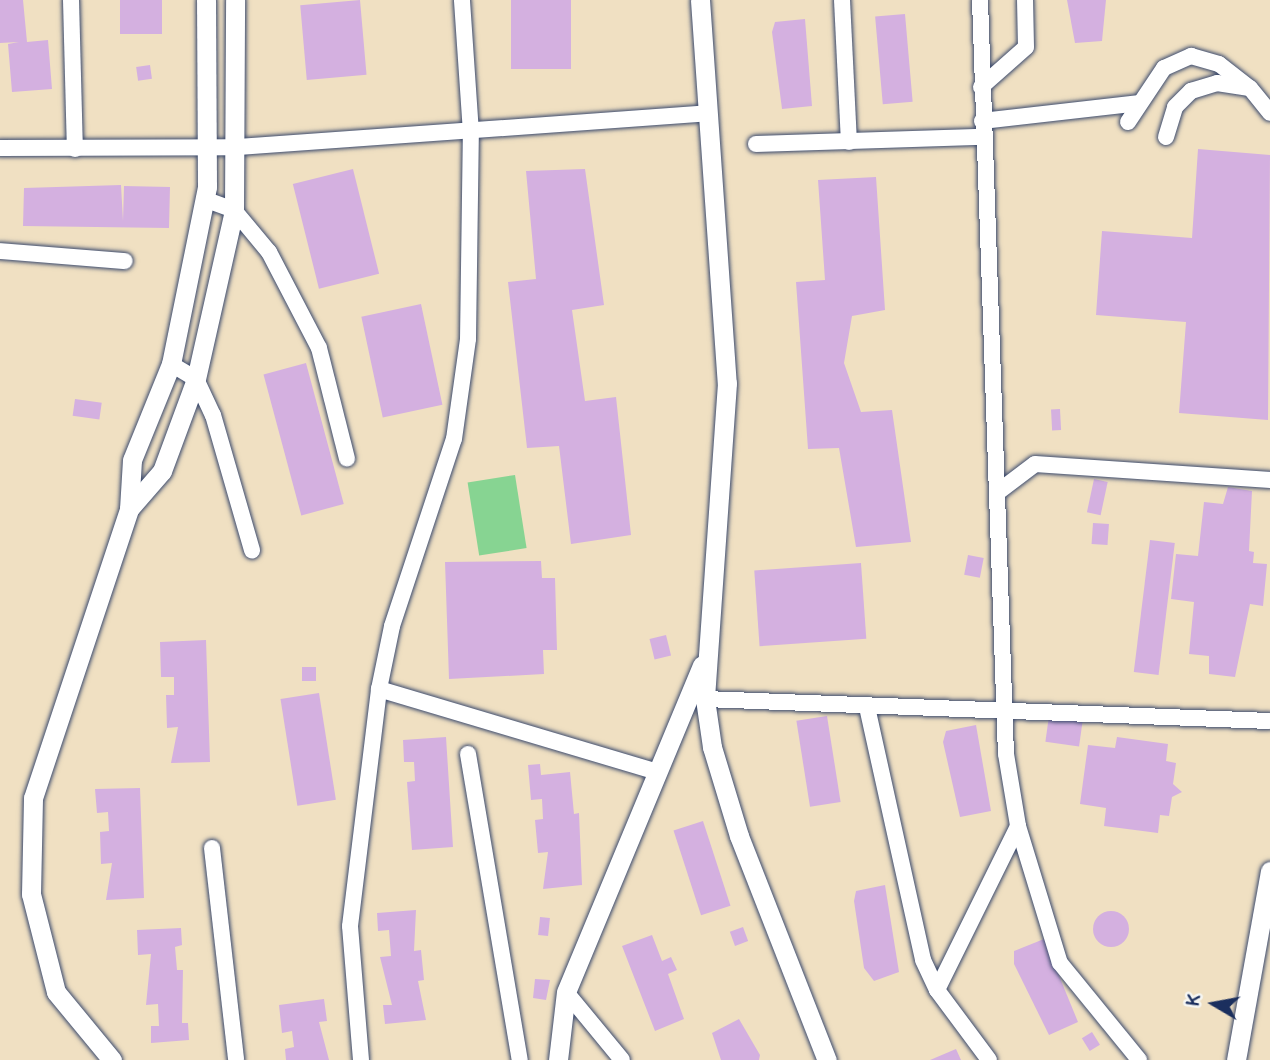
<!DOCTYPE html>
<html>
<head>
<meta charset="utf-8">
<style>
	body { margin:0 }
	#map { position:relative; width:1270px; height:1060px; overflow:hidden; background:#f0e0c2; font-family:Pangolin,sans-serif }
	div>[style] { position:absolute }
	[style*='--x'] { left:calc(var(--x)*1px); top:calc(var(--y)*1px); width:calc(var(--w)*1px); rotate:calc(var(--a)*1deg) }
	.green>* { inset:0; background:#87d492; transform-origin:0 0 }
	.building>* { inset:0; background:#d4b0e0; transform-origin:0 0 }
	.round { border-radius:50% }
	.roads { filter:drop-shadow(0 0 2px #3b4a6d) drop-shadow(0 0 2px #3b4a6d) }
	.minor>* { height:16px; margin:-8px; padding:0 8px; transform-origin:8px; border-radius:8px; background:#fff }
	.tertiary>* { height:19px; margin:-9.5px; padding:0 9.5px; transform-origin:9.5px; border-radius:9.5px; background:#fff }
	span { translate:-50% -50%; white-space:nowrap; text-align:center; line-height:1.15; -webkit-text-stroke:5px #f6f6f2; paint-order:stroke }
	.north { position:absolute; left:1179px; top:969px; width:70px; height:70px; -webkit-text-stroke:5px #f6f6f2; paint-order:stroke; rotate:280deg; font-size:19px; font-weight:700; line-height:28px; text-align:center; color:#1b2f5e }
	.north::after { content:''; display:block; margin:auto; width:24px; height:32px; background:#1b2f5e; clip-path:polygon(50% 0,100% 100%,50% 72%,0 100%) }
</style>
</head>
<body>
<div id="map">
	<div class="green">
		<div style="left:515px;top:475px;width:74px;height:48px;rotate:81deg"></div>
	</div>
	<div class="building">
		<div style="clip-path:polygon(0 0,23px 0,27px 42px,48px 40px,52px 89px,12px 92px,8px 44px,19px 42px,0 43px)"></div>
		<div style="left:120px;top:0;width:42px;height:34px"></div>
		<div style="left:360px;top:0;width:75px;height:60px;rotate:85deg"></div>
		<div style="left:511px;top:0;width:60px;height:69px"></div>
		<div style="clip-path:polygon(1067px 0,1106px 0,1102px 41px,1075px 43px)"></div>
		<div style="left:905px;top:14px;width:88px;height:30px;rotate:85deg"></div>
		<div style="clip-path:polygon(805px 19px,812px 106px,782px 109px,772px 32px,775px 22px)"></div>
		<div style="left:150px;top:65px;width:14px;height:14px;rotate:82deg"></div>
		<div style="clip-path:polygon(1198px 149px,1270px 155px,1268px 420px,1179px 413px,1186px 322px,1096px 315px,1102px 231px,1192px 238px)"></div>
		<div style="left:353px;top:169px;width:108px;height:62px;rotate:76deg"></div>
		<div style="clip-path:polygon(585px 169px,604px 305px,572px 310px,585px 401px,616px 397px,631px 535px,571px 544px,559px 446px,527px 448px,508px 282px,536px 279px,526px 171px)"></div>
		<div style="clip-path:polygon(876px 177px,885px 310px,852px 316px,844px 363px,861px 412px,892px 410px,911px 542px,856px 547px,839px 448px,808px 449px,796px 282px,825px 280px,818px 180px)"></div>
		<div style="clip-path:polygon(121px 185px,123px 221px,124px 186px,170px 187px,169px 228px,23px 226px,24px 188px)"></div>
		<div style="left:421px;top:304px;width:103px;height:61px;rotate:78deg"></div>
		<div style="left:306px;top:363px;width:146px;height:44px;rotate:75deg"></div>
		<div style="left:75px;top:399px;width:27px;height:17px;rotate:8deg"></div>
		<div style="left:1060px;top:409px;width:21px;height:9px;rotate:87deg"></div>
		<div style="left:1094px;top:479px;width:14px;height:34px;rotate:12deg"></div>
		<div style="clip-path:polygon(1228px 487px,1252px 491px,1249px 551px,1254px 552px,1253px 563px,1267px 564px,1263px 606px,1250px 604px,1235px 677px,1209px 674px,1209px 656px,1189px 654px,1194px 602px,1171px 599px,1176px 554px,1198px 556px,1204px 502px,1223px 504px)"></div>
		<div style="left:1093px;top:523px;width:16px;height:21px;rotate:4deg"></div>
		<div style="left:1150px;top:540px;width:25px;height:133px;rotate:7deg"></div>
		<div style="left:968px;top:555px;width:16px;height:20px;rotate:11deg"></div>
		<div style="clip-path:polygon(541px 561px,542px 578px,555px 578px,557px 650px,543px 650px,544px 674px,449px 679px,445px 562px)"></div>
		<div style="left:861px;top:563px;width:76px;height:107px;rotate:86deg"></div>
		<div style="left:666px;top:635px;width:21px;height:17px;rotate:76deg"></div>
		<div style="clip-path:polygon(206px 640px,210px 762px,171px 763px,178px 727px,167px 728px,166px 695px,174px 695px,174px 677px,161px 677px,160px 642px)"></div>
		<div style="left:302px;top:667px;width:14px;height:14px"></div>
		<div style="left:319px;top:693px;width:108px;height:39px;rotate:81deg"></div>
		<div style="left:827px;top:716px;width:87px;height:31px;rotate:81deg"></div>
		<div style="left:1049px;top:716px;width:34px;height:26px;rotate:8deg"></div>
		<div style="clip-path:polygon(976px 725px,991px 811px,960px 817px,943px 742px,946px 731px)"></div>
		<div style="clip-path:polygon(446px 737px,453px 847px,412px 850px,407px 782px,415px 781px,414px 762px,404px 762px,403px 740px)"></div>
		<div style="clip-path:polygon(1117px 737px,1168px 744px,1166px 761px,1176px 763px,1173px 784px,1182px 792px,1172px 797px,1169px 816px,1160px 815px,1158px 833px,1104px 826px,1106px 808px,1080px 804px,1088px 745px,1115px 748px)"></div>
		<div style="clip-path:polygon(540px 764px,541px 775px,570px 772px,574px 814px,579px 813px,582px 885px,543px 889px,548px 852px,538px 853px,535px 820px,543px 819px,542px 799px,531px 800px,528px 765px)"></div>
		<div style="clip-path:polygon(140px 788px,144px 898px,106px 900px,112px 863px,101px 864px,100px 832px,109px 831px,108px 812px,97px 813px,95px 789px)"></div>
		<div style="left:703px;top:821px;width:89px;height:31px;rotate:72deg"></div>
		<div style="clip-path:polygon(885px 885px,899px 972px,874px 981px,864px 968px,854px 901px,856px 891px)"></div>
		<div style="clip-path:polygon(416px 910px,414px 951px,421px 950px,424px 980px,418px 981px,426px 1020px,385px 1024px,383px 1005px,392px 1005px,380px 957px,391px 956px,389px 930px,378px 931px,377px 913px)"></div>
		<div class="round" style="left:1093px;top:911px;width:36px;height:36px"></div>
		<div style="left:540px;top:917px;width:10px;height:18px;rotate:6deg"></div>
		<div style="left:743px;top:927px;width:15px;height:14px;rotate:70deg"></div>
		<div style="clip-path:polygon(181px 928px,182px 945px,175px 947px,177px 970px,183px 970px,182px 1023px,188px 1023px,189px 1040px,151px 1043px,151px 1026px,159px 1026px,158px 1004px,146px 1005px,151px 954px,138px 955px,137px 930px)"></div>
		<div style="clip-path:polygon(652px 935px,662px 961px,671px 957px,677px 970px,668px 974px,684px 1019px,655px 1031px,622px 946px)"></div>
		<div style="clip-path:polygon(1044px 939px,1078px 1022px,1049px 1035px,1014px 964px,1014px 951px)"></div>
		<div style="clip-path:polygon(535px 979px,550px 980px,546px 1000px,533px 998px)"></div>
		<div style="clip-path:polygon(324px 999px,327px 1021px,319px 1022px,329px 1060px,286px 1060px,285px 1049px,294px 1047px,292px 1031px,282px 1033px,279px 1005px)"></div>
		<div style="clip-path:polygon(739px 1019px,760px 1055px,759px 1060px,721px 1060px,712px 1033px)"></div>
		<div style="left:1092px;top:1032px;width:15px;height:12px;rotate:58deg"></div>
		<div style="clip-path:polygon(956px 1049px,961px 1060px,930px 1060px)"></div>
	</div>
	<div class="roads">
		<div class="minor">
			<div style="--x:71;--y:0;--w:149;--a:88.5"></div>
			<div style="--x:842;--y:0;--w:142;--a:87.2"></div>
			<div style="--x:980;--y:0;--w:754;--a:88.03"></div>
			<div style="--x:1006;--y:754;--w:73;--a:80.5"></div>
			<div style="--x:1018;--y:826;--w:143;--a:73"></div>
			<div style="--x:1060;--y:963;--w:125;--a:50.8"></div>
			<div style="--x:981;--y:87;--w:60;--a:-41.6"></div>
			<div style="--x:1026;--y:47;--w:47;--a:-91.2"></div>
			<div style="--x:982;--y:121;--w:159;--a:-6.5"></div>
			<div style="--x:1128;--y:122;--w:65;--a:-56.3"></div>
			<div style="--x:1164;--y:68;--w:30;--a:-24"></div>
			<div style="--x:1191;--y:56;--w:29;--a:16"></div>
			<div style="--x:1219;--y:64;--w:39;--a:38"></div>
			<div style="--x:1166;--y:137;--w:31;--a:-73"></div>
			<div style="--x:1175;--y:107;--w:23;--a:-45"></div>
			<div style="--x:1191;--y:91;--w:27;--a:-17"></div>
			<div style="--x:1217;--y:83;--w:33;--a:9"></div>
			<div style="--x:1250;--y:88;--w:32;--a:51"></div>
			<div style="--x:756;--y:144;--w:227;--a:-1.8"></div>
			<div style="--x:0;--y:148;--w:238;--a:-0.2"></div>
			<div style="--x:238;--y:147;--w:471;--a:-4.1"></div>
			<div style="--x:204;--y:199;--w:32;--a:20"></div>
			<div style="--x:234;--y:210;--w:55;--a:50.2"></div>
			<div style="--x:269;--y:252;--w:108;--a:62.5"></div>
			<div style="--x:319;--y:348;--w:114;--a:75.8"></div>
			<div style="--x:0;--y:251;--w:125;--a:4.6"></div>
			<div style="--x:171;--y:364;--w:29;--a:31"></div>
			<div style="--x:196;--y:379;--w:40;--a:65"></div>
			<div style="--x:213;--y:415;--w:141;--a:73.9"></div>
			<div style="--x:998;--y:492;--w:46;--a:-37.1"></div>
			<div style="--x:1035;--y:464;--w:236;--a:3.9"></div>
			<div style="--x:379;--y:689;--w:287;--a:16.6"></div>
			<div style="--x:705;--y:699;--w:565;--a:2.23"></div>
			<div style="--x:867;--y:707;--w:259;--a:77.5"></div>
			<div style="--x:923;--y:960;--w:33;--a:65"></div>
			<div style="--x:937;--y:990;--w:87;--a:53.4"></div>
			<div style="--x:468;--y:754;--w:310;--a:80.4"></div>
			<div style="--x:212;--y:848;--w:213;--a:83.5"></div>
			<div style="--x:937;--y:990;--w:183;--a:-63.7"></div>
			<div style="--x:566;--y:992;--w:88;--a:50.5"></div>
			<div style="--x:361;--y:1060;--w:134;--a:-94.7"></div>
			<div style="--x:350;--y:926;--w:239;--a:-83"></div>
			<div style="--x:379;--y:689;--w:64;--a:-78.3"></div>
			<div style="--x:392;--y:626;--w:197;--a:-71.7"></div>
			<div style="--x:454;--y:439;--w:101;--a:-82"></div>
			<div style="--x:468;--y:339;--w:206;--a:-89.2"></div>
			<div style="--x:471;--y:133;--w:133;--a:-93.9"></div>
		</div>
		<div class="tertiary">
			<div style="--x:700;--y:0;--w:384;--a:86"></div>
			<div style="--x:727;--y:383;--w:317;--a:94"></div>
			<div style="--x:705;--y:699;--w:49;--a:81.7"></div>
			<div style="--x:712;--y:747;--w:93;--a:73.1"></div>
			<div style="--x:739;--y:836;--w:241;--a:68.6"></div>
			<div style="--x:129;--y:509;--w:50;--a:-49"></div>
			<div style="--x:162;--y:471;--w:98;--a:-69.7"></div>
			<div style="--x:196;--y:379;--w:173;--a:-77.3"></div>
			<div style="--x:234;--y:210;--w:210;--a:-89.7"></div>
			<div style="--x:112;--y:1060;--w:88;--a:-129.5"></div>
			<div style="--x:56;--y:992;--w:101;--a:-104.3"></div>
			<div style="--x:31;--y:894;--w:96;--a:-88.8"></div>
			<div style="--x:33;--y:798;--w:305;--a:-71.6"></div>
			<div style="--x:129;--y:509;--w:49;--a:-86.5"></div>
			<div style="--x:132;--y:460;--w:104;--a:-67.9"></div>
			<div style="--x:171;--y:364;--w:181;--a:-78.5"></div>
			<div style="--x:207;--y:187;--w:187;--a:-90.3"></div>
			<div style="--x:558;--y:1060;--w:68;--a:-83.3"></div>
			<div style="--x:566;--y:992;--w:354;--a:-67.4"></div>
			<div style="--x:1236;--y:1060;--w:192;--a:-79.8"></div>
		</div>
	</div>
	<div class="north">K</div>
</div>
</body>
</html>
